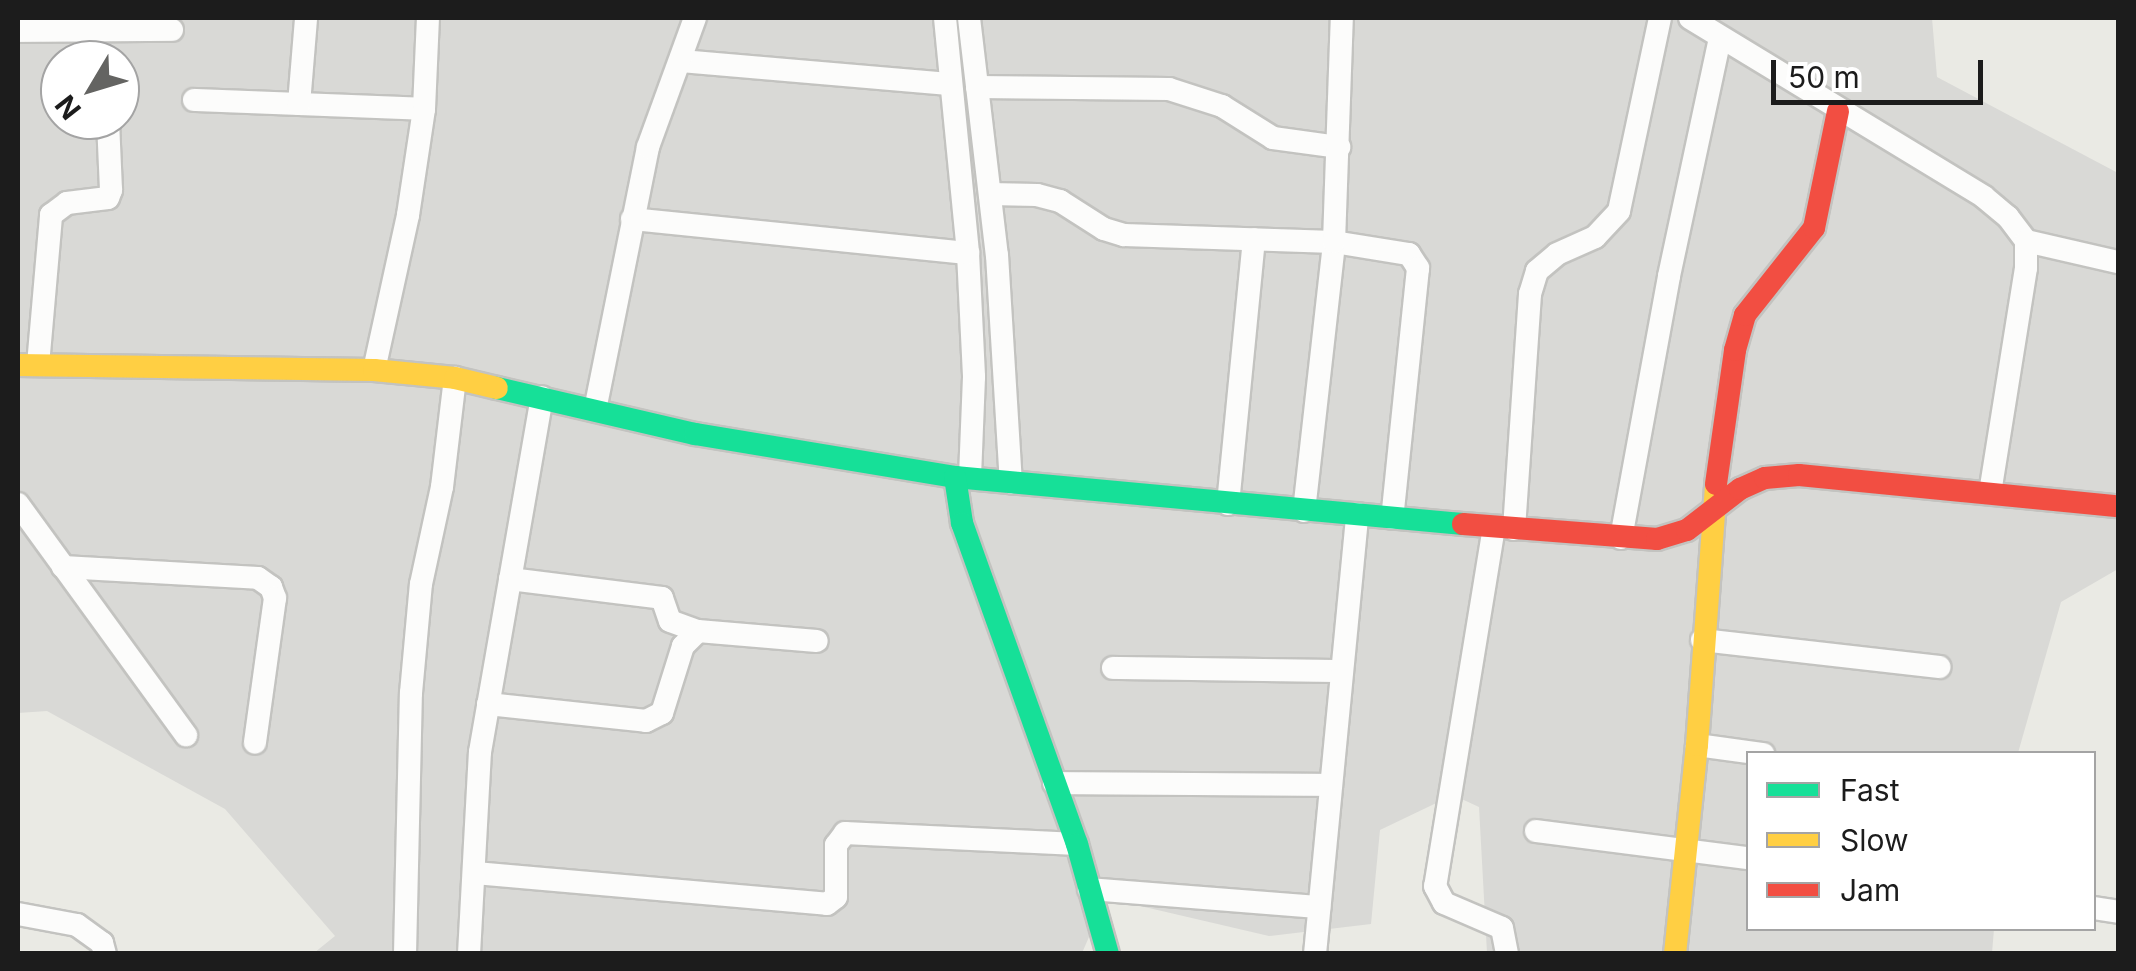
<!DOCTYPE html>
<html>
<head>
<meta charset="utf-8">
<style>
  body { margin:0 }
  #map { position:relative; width:2136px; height:971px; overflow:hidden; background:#eaeae4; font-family:Inter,sans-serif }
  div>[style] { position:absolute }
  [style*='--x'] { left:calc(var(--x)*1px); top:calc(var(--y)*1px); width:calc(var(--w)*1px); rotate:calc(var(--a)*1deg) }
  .residential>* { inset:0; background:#d9d9d6 }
  .roads { filter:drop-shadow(2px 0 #c3c3c0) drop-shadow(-2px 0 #c3c3c0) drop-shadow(0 2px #c3c3c0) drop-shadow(0 -2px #c3c3c0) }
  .street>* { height:22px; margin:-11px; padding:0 11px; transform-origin:11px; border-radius:11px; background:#fcfcfb }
  .fast>* { height:22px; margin:-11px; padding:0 11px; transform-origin:11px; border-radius:11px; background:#16e098 }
  .slow>* { height:22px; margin:-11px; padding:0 11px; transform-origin:11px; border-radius:11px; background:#ffcf43 }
  .jam>* { height:22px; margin:-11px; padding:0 11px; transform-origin:11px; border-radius:11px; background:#f24e42 }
  span { translate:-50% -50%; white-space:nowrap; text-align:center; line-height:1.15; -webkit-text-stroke:8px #fff; paint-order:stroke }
  .frame { position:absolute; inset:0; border:20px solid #1c1c1c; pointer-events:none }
  .legend { position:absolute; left:1746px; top:751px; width:350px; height:180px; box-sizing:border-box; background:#fff; border:2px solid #a4a4a4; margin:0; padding:12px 18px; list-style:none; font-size:30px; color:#1c1c1c }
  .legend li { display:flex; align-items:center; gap:20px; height:50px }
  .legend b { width:50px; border:2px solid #a4a4a4 }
  .north { position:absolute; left:40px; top:40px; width:100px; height:100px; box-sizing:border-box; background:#fff; border:2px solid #a4a4a4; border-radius:50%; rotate:232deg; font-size:28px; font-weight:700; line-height:40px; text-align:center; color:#1c1c1c }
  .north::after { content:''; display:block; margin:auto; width:35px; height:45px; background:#646462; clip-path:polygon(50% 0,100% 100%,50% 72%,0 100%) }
  .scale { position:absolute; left:1771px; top:60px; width:212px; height:45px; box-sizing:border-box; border:5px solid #1c1c1c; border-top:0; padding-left:12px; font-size:30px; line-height:35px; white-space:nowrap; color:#1c1c1c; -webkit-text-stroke:8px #fff; paint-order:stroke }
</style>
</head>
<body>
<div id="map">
  <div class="residential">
    <i style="clip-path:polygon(evenodd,18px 18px,1932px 18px,1937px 77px,2118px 173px,2118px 569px,2061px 602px,2018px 753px,1748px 754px,1748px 928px,1994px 929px,1992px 953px,1487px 953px,1479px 807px,1453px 795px,1380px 830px,1371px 924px,1269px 936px,1106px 898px,1082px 953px,314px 953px,335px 936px,225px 809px,47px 711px,18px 713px,18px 18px,60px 60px,120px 60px,120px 120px,60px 120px,60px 60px)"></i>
  </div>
  <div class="roads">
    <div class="street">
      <i style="--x:945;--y:18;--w:236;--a:84.4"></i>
      <i style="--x:968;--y:253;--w:124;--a:87.2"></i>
      <i style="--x:974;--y:377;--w:101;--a:92.3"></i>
      <i style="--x:969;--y:18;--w:239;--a:83.3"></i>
      <i style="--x:997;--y:255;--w:228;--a:86.5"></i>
      <i style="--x:1690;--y:18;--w:344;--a:31.3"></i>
      <i style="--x:1984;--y:197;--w:31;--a:40"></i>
      <i style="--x:2008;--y:217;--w:30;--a:53"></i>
      <i style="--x:2026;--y:241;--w:27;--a:90"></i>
      <i style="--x:2026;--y:268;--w:227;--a:99.1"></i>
      <i style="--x:18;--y:31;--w:154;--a:-0.4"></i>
      <i style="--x:681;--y:61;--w:269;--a:4.9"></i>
      <i style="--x:977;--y:87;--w:192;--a:0.6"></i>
      <i style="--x:1169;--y:89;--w:56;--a:17.8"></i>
      <i style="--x:1222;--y:106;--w:60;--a:32.1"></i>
      <i style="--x:1273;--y:138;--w:67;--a:7.8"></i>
      <i style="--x:194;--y:100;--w:230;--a:2.2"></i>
      <i style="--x:299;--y:104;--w:86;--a:-85.3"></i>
      <i style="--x:990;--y:194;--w:47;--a:1.2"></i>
      <i style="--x:1037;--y:195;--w:24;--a:15"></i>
      <i style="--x:1060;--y:201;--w:52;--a:32.5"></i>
      <i style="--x:1104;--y:229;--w:21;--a:17"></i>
      <i style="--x:1124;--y:235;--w:210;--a:1.9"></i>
      <i style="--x:1334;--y:242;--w:76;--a:9.1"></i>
      <i style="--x:1409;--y:254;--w:17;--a:57"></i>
      <i style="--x:1418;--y:268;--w:251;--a:95.9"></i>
      <i style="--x:632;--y:219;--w:338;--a:5.8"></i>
      <i style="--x:2026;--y:241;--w:94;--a:12.9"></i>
      <i style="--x:38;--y:365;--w:151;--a:-85"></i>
      <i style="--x:51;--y:215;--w:20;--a:-37"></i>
      <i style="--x:67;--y:203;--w:41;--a:-7"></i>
      <i style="--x:108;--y:198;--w:9;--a:-69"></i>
      <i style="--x:111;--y:190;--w:70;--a:-92.5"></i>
      <i style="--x:374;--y:370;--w:159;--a:-77.6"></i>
      <i style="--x:408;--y:215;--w:107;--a:-81.4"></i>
      <i style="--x:424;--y:109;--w:91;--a:-87.5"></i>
      <i style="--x:595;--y:410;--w:268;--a:-78.6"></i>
      <i style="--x:648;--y:147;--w:137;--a:-70"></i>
      <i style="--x:18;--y:504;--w:286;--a:54"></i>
      <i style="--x:1228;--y:504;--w:266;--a:-84.4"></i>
      <i style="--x:1304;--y:511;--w:271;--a:-83.6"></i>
      <i style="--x:1334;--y:242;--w:224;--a:-88"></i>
      <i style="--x:1494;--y:527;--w:364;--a:99.3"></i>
      <i style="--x:1435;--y:886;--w:19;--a:62"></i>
      <i style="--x:1444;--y:903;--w:63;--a:23.3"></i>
      <i style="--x:1502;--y:928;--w:26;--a:79"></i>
      <i style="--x:1514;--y:529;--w:236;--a:-86.1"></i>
      <i style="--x:1530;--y:294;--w:24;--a:-73"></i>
      <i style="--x:1537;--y:271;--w:26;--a:-40"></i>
      <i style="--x:1557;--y:254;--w:42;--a:-24.1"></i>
      <i style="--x:1595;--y:237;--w:35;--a:-47"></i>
      <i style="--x:1619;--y:211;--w:197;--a:-78"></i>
      <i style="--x:1621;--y:538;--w:266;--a:-79.6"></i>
      <i style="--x:1669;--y:276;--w:243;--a:-77.9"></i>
      <i style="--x:63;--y:567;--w:195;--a:3.2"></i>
      <i style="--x:258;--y:578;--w:16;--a:35"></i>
      <i style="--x:271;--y:587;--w:12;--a:70"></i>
      <i style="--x:275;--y:598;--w:146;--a:97.9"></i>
      <i style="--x:510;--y:579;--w:153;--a:7.1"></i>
      <i style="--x:662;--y:598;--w:24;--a:71"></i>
      <i style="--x:670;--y:621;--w:30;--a:20"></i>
      <i style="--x:1702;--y:640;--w:239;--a:6.5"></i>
      <i style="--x:1113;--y:668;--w:229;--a:0.8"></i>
      <i style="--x:488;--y:704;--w:159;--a:6.1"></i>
      <i style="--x:646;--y:721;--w:18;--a:-27"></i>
      <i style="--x:662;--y:713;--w:70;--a:-72.6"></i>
      <i style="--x:683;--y:646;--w:21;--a:-45"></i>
      <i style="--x:698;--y:631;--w:119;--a:4.8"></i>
      <i style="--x:1697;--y:745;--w:67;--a:7.8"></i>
      <i style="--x:1054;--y:783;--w:277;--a:0.4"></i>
      <i style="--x:1536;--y:831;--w:214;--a:7.3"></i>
      <i style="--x:475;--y:873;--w:353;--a:5"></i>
      <i style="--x:827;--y:904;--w:11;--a:-38"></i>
      <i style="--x:836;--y:897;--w:52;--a:-90"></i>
      <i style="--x:836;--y:845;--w:15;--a:-53"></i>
      <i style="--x:845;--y:833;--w:232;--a:2.7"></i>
      <i style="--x:1089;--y:889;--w:231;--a:4.5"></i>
      <i style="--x:2094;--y:908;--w:24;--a:9"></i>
      <i style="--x:18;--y:914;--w:60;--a:10.6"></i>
      <i style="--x:77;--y:925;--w:31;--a:36"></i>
      <i style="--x:102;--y:943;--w:11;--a:75"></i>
      <i style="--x:405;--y:954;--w:261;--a:-88.7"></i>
      <i style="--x:411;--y:693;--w:109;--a:-84.8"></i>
      <i style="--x:421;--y:584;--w:99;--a:-77.8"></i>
      <i style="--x:442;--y:487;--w:110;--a:-83.2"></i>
      <i style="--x:469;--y:954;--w:202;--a:-86.9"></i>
      <i style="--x:480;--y:752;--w:360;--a:-80.1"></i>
      <i style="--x:1315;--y:954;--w:442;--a:-84.5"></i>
    </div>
    <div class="fast">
      <i style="--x:497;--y:388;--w:203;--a:13.1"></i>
      <i style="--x:695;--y:434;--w:264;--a:9.4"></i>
      <i style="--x:955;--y:477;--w:510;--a:5.29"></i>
      <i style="--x:955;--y:477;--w:47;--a:81.3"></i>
      <i style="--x:962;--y:523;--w:341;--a:70.3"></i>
      <i style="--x:1077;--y:844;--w:114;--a:74.3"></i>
    </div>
    <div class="slow">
      <i style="--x:18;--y:365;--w:356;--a:0.8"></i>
      <i style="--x:374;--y:370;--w:81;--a:5.6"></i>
      <i style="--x:455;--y:378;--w:43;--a:13.4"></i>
      <i style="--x:1675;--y:954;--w:210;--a:-84"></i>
      <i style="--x:1697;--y:745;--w:262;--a:-85.8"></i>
    </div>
    <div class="jam">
      <i style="--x:1716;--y:484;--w:135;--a:-81.9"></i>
      <i style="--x:1735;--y:350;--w:36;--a:-74"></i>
      <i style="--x:1745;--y:315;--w:111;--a:-51.6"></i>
      <i style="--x:1814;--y:228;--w:119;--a:-78.4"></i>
      <i style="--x:1463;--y:524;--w:195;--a:4.4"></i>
      <i style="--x:1657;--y:539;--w:31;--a:-17"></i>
      <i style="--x:1687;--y:530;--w:67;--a:-37.7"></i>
      <i style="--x:1740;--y:489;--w:27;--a:-24"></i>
      <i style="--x:1765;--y:478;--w:34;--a:-5"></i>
      <i style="--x:1799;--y:475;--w:321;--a:5.6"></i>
    </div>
  </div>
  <div class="frame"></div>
  <ul class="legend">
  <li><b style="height:12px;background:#16e098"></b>Fast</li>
  <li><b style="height:12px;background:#ffcf43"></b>Slow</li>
  <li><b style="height:12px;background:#f24e42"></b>Jam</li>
  </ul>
  <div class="north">N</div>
  <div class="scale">50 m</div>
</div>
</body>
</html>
